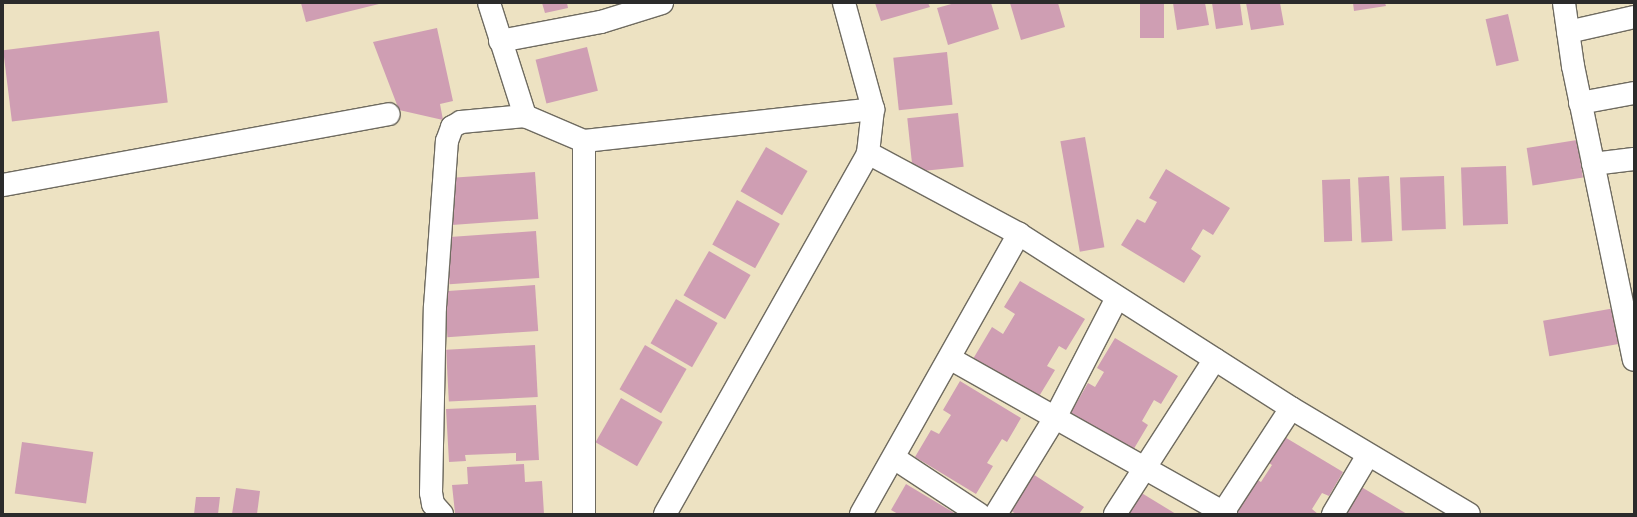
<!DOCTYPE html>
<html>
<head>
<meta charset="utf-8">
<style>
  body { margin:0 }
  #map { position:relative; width:1637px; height:517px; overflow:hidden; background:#ede2c2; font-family:"Libre Bodoni",serif }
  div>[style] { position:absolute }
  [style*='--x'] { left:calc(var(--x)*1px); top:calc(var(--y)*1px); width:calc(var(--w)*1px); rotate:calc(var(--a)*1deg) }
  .building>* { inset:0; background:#cf9eb3; transform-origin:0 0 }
  .roads { filter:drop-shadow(1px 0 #6f6b60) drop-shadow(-1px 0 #6f6b60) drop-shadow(0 1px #6f6b60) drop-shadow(0 -1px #6f6b60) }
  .minor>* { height:22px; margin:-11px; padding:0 11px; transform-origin:11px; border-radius:11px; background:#fff }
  span { translate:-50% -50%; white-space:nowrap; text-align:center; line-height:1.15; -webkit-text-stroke:3.5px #f7f3e8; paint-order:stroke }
  .frame { position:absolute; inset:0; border:4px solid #2b2b2b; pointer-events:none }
</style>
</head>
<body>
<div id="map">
  <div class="building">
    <i style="clip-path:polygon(301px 3px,379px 3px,379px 4px,306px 22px)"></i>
    <i style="clip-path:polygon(542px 3px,567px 3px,568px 8px,545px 13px)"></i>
    <i style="clip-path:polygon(875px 3px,928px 3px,930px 7px,881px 21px)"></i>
    <i style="clip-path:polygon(955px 3px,991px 3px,999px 29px,948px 45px,937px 8px)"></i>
    <i style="clip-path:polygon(1010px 3px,1058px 3px,1065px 27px,1021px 40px)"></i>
    <i style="left:1140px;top:3px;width:24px;height:35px"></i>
    <i style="clip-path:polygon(1173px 3px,1205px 3px,1209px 25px,1177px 30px)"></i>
    <i style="clip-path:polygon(1212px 3px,1240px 3px,1243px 25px,1216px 29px)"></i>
    <i style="clip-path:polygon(1246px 3px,1280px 3px,1284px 25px,1251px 30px)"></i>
    <i style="clip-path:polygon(1353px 3px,1385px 3px,1386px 6px,1354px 11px)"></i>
    <i style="left:1508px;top:14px;width:48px;height:23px;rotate:77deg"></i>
    <i style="clip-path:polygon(437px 28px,453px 101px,440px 104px,443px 120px,399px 110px,373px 42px)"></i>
    <i style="left:159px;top:31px;width:72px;height:157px;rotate:83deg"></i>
    <i style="left:587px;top:47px;width:45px;height:53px;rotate:76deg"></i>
    <i style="left:947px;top:52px;width:53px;height:54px;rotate:84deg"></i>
    <i style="left:958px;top:113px;width:54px;height:51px;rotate:84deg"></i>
    <i style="left:1085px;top:137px;width:112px;height:25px;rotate:80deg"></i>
    <i style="left:1577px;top:140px;width:38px;height:51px;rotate:81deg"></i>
    <i style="left:766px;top:147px;width:48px;height:51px;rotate:30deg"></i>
    <i style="left:1506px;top:166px;width:58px;height:45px;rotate:88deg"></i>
    <i style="clip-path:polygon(1166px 169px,1230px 208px,1213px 235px,1203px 229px,1191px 249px,1201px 256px,1184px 283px,1121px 245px,1137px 219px,1145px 223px,1157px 202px,1149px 198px)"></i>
    <i style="left:535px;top:172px;width:47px;height:90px;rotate:86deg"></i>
    <i style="left:1389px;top:176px;width:65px;height:31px;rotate:87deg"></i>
    <i style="left:1444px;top:176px;width:53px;height:44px;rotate:88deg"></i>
    <i style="left:1350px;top:179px;width:62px;height:28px;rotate:88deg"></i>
    <i style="left:737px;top:200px;width:49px;height:51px;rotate:29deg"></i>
    <i style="left:536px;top:231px;width:47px;height:90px;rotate:86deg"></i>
    <i style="left:709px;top:251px;width:48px;height:51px;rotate:30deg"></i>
    <i style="clip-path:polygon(1020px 281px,1085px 319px,1066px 350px,1059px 346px,1047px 366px,1055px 370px,1038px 398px,973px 359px,992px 327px,1003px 334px,1015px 314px,1004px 307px)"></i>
    <i style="left:535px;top:285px;width:46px;height:91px;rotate:86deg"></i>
    <i style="left:676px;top:299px;width:48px;height:51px;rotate:30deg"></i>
    <i style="left:1615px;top:308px;width:36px;height:73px;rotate:80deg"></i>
    <i style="clip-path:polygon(1115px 338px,1178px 376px,1161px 404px,1154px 400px,1142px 421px,1148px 425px,1132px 452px,1070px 414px,1088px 383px,1095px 387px,1104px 372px,1097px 368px)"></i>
    <i style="left:535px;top:345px;width:52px;height:89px;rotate:87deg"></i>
    <i style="left:645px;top:345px;width:48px;height:51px;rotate:30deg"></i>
    <i style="clip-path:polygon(960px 381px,1021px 418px,1007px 442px,1002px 439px,987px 463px,993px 466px,976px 494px,915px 457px,931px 430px,939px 434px,951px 415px,943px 410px)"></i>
    <i style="left:621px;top:398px;width:48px;height:51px;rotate:30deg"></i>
    <i style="clip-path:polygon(536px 405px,539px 460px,516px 461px,516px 453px,465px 455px,466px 461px,449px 462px,446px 409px)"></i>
    <i style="clip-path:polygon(1278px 433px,1343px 472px,1329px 496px,1322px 493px,1312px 509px,1318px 514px,1234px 514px,1252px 477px,1261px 482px,1272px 465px,1263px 459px)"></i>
    <i style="left:22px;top:442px;width:72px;height:52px;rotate:8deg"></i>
    <i style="clip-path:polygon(524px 464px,525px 482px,542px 481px,544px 514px,455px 513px,452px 485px,468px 484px,467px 467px)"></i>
    <i style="clip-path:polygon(1025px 469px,1084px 507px,1079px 514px,1016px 514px,1002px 505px)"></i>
    <i style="clip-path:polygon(906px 484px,956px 514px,898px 514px,891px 510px)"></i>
    <i style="clip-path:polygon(1358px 485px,1407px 514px,1348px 514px,1343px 511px)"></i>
    <i style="clip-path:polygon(236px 488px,260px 491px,257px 514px,232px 514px)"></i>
    <i style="clip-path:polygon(1135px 489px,1176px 514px,1120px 514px)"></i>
    <i style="clip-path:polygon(196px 497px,220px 497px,218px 514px,194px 514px)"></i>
  </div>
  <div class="roads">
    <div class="minor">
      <i style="--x:489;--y:3;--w:119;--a:72.3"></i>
      <i style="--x:525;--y:116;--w:64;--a:23"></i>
      <i style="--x:1564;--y:3;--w:64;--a:81.9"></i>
      <i style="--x:1573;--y:66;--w:300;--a:78.3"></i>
      <i style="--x:1568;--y:32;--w:68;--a:-12.8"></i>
      <i style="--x:500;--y:41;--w:103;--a:-10.7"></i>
      <i style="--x:601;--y:22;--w:64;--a:-17.3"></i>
      <i style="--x:1580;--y:103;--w:55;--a:-10.5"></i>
      <i style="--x:868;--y:153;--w:171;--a:28.2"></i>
      <i style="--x:1019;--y:234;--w:323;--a:32.6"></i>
      <i style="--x:1291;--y:408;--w:207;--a:30.8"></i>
      <i style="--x:1593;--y:164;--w:41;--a:-7"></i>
      <i style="--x:3;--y:185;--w:392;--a:-10.4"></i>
      <i style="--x:951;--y:359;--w:316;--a:29.4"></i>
      <i style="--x:894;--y:458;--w:102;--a:33.4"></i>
      <i style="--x:442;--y:514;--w:13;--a:-132"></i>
      <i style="--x:433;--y:504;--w:11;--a:-100"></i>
      <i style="--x:431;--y:493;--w:186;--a:-88.8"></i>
      <i style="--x:435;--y:307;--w:166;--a:-85.9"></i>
      <i style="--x:447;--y:141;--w:15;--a:-70"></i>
      <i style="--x:452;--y:127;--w:10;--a:-29"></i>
      <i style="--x:461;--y:122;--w:64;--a:-5.4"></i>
      <i style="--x:584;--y:514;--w:373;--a:-90"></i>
      <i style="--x:584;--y:141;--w:291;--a:-6.3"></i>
      <i style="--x:665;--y:514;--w:414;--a:-60.6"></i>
      <i style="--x:868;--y:153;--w:44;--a:-83.5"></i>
      <i style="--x:873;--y:109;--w:110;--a:-105.3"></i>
      <i style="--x:861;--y:514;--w:322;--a:-60.6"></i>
      <i style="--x:996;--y:514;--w:115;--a:-58.5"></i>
      <i style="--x:1056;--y:416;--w:133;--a:-62.7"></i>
      <i style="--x:1115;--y:514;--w:184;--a:-57.2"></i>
      <i style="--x:1222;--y:514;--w:126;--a:-56.9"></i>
      <i style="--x:1333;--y:514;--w:69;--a:-59.3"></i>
    </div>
  </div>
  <div class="frame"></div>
</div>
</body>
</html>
